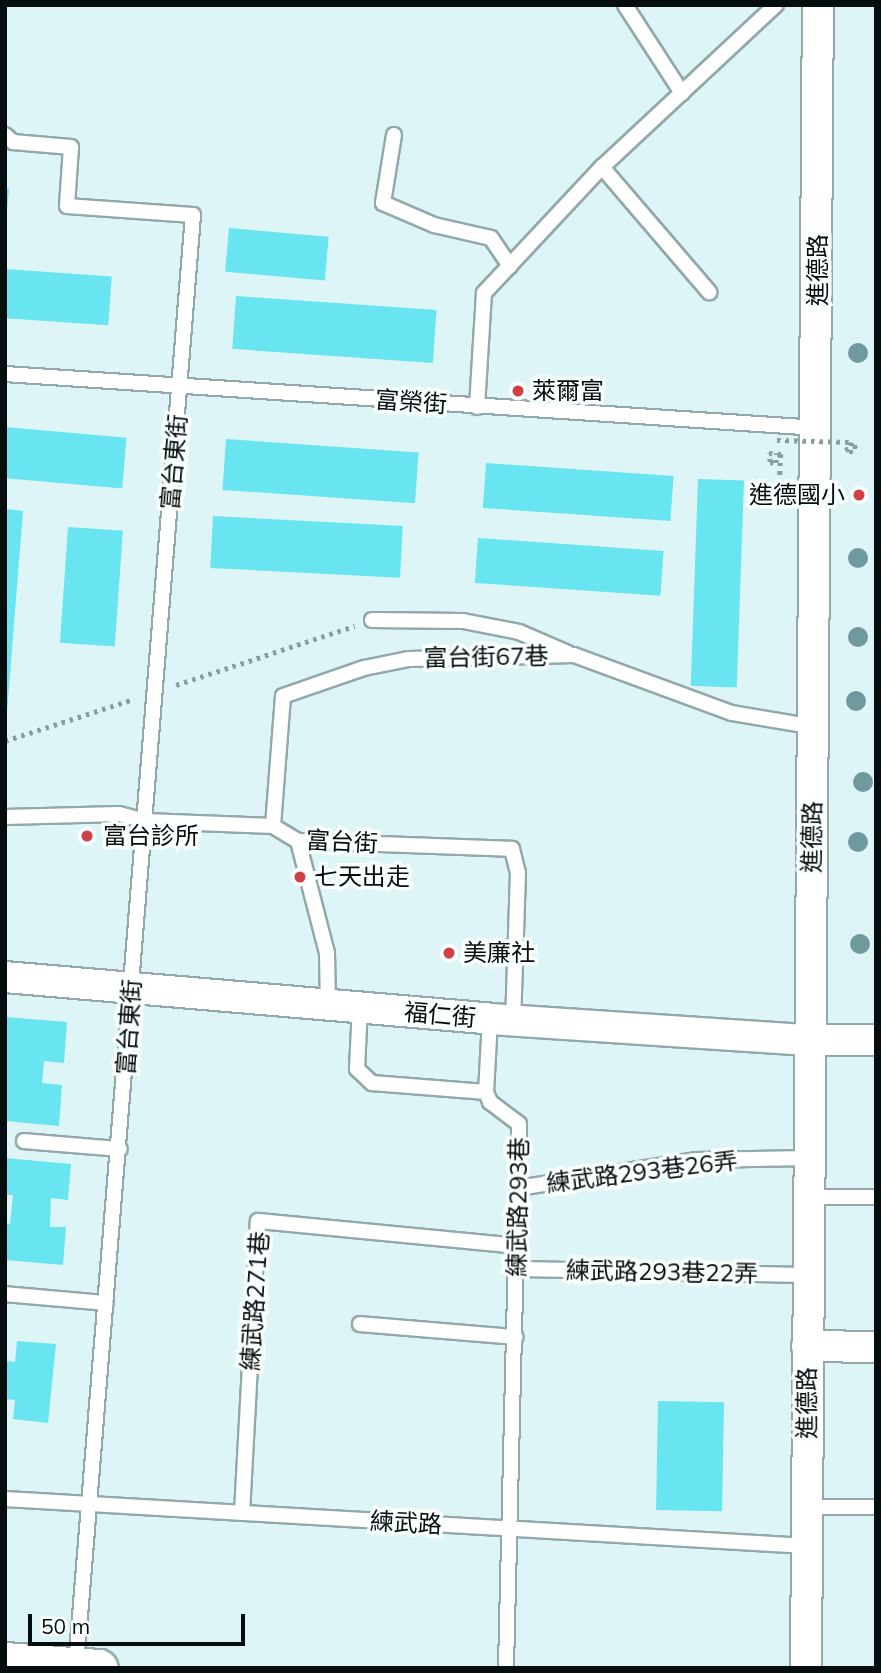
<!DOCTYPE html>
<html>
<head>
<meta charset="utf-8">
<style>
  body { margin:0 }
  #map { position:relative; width:881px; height:1673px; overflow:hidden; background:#ddf5f7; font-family:Mulish,"Noto Sans TC",sans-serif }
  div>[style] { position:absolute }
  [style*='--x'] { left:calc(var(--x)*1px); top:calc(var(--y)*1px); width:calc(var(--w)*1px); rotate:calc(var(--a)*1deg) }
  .building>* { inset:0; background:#68e5f0; transform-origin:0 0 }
  .path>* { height:4.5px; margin-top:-2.25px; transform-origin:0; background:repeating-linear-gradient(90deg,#8c9d9f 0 3.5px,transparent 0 8.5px) }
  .roads { filter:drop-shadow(2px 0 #92a8aa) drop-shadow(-2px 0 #92a8aa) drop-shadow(0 2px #92a8aa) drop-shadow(0 -2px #92a8aa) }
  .service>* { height:14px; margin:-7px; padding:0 7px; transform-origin:7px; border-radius:7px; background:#fff }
  .minor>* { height:30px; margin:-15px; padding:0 15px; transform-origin:15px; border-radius:15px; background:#fff }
  .tertiary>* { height:37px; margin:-18.5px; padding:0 18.5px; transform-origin:18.5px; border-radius:18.5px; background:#fff }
  .path-bridge>* { height:4.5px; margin-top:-2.25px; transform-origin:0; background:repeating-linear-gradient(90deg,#8c9d9f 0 3.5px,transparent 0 8.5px) }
  .trees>* { width:20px; height:20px; margin:-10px; border-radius:50%; background:#70999d }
  .dots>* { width:19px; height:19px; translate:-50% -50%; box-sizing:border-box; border:4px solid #f9fefe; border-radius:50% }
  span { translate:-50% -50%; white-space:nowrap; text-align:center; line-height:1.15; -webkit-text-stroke:7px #f9fefe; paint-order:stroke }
  .street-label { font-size:24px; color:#060d0e }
  .poi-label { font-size:24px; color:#060d0e }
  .left { translate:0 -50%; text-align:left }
  .right { translate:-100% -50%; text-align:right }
  .frame { position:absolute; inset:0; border:7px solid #060d0e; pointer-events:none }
  .scale { position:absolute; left:28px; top:1614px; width:217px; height:32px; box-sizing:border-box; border:4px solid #060d0e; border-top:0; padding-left:9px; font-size:21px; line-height:24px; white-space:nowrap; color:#060d0e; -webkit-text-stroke:5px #f9fefe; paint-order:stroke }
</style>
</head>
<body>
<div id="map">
  <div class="building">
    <i style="clip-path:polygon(5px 189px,9px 189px,7px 210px,5px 210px)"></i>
    <i style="left:229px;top:228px;width:100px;height:44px;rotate:5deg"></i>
    <i style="left:5px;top:269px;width:107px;height:49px;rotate:4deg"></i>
    <i style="left:236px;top:296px;width:201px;height:53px;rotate:4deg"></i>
    <i style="left:5px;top:427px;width:122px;height:51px;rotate:5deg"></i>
    <i style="left:226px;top:439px;width:193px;height:51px;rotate:4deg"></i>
    <i style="left:486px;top:463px;width:188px;height:45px;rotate:4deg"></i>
    <i style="left:698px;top:479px;width:46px;height:207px;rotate:2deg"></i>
    <i style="clip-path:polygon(5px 509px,23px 511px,7px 712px,5px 712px)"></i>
    <i style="left:213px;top:516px;width:190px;height:52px;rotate:3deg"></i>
    <i style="left:68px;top:527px;width:55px;height:116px;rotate:4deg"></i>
    <i style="left:478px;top:538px;width:186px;height:45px;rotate:4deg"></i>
    <i style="clip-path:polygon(5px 1017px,67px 1022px,64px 1063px,44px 1061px,42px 1083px,62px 1085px,59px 1126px,5px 1121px)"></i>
    <i style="clip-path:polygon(5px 1158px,71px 1164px,68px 1200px,51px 1198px,50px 1227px,66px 1227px,63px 1265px,5px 1260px,5px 1223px,10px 1224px,13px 1195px,5px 1195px)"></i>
    <i style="clip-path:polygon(17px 1341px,56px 1344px,48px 1423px,13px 1419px,15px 1400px,5px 1399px,5px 1361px,15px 1362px)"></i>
    <i style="left:658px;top:1401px;width:66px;height:109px;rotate:1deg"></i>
  </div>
  <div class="path">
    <i style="--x:851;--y:442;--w:10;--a:101"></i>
    <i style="--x:849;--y:452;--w:7;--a:0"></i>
    <i style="--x:845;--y:450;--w:11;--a:-27"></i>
    <i style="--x:855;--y:445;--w:7;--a:82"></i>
    <i style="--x:770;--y:462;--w:9;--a:-96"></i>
    <i style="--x:769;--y:453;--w:12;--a:5"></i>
    <i style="--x:781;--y:454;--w:21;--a:93"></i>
    <i style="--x:770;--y:462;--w:6;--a:9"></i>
    <i style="--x:776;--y:463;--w:10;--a:-90"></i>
    <i style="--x:176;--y:685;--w:188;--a:-18.3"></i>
    <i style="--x:5;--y:741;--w:136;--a:-18"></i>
  </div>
  <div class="roads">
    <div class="service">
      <i style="--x:625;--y:5;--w:105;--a:57.1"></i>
      <i style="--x:5;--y:135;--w:11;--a:41"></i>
      <i style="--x:13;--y:142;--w:58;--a:4.9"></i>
      <i style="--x:71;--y:147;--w:59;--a:93.9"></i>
      <i style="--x:67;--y:206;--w:126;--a:4.1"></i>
      <i style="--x:193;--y:215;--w:1455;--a:94.61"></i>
      <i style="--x:394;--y:135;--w:69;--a:99.2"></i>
      <i style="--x:383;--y:203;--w:56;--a:23.3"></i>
      <i style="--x:434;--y:225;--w:58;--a:12.8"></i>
      <i style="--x:491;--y:238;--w:34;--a:56"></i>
      <i style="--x:602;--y:167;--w:165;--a:49.4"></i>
      <i style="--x:5;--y:374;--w:815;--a:3.8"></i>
      <i style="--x:477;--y:407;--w:114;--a:-86.5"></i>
      <i style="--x:484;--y:293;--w:173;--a:-46.9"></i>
      <i style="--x:602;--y:167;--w:238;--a:-43"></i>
      <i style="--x:372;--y:620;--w:91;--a:0.6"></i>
      <i style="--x:463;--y:621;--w:57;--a:11.1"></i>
      <i style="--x:519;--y:632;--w:53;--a:23.2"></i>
      <i style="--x:5;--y:817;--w:114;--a:-1.5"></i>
      <i style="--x:119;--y:814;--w:28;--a:15"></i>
      <i style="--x:146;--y:821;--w:127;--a:2.3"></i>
      <i style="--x:273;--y:826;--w:29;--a:31"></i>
      <i style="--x:298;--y:841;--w:214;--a:2.1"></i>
      <i style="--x:512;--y:849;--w:25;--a:76"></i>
      <i style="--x:518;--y:873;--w:148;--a:91.9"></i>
      <i style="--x:273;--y:826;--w:130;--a:-85.6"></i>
      <i style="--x:283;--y:696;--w:86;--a:-19.1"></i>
      <i style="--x:364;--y:668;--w:46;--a:-11.3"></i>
      <i style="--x:409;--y:659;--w:165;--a:-1.4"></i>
      <i style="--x:574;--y:655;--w:168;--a:20.2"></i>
      <i style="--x:732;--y:713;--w:84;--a:9.6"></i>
      <i style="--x:298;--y:841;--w:116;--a:75.5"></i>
      <i style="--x:327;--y:953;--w:51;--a:88.9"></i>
      <i style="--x:360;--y:1007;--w:62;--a:92.8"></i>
      <i style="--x:357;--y:1069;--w:21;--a:43"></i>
      <i style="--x:372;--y:1083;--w:114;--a:4.5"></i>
      <i style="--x:490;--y:1019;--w:73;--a:93.1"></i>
      <i style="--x:486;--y:1092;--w:11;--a:68"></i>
      <i style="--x:490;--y:1102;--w:36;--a:37"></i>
      <i style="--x:519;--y:1124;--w:544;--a:91.37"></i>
      <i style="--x:24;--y:1141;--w:96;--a:4.8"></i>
      <i style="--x:518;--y:1188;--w:181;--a:-8.9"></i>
      <i style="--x:697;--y:1160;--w:111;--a:-1"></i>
      <i style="--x:808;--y:1197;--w:68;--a:0"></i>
      <i style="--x:517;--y:1269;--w:290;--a:1.2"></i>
      <i style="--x:5;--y:1294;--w:101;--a:5.1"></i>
      <i style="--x:360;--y:1324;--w:156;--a:4.8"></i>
      <i style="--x:5;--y:1499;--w:803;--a:3.35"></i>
      <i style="--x:807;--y:1507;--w:69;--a:0"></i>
      <i style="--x:242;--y:1513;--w:292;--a:-86.9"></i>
      <i style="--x:258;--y:1221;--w:260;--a:5.5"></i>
    </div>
    <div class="minor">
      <i style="--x:5;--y:977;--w:487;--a:4.9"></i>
      <i style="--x:490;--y:1019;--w:319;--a:3.8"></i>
      <i style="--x:808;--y:1040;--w:68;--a:0"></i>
      <i style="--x:807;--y:1346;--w:69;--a:0.8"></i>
      <i style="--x:806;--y:1668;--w:1663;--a:-89.59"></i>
    </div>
    <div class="tertiary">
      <i style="--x:5;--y:1661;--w:94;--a:4.3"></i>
    </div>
  </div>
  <div class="path-bridge">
    <i style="--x:777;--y:440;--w:74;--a:1.5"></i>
  </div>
  <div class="trees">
    <i style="left:858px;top:353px"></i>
    <i style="left:858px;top:558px"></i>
    <i style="left:858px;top:637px"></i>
    <i style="left:856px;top:701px"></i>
    <i style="left:863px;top:782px"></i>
    <i style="left:858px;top:842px"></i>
    <i style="left:860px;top:944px"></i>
  </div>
  <div class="dots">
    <i style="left:518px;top:391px;background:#d04044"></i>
    <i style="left:859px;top:495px;background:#d04044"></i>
    <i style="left:87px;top:836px;background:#d04044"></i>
    <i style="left:300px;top:877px;background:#d04044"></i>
    <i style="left:449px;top:953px;background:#d04044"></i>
  </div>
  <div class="street-label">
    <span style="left:818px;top:270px;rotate:-90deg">進德路</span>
    <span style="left:411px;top:402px;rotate:4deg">富榮街</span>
    <span style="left:174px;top:462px;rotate:-85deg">富台東街</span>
    <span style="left:486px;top:657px;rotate:-1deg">富台街67巷</span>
    <span style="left:812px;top:837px;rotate:-89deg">進德路</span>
    <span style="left:342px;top:842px;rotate:3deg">富台街</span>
    <span style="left:440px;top:1015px;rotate:5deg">福仁街</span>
    <span style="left:129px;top:1027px;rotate:-86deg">富台東街</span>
    <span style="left:642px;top:1172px;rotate:-7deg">練武路293巷26弄</span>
    <span style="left:518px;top:1207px;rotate:-89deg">練武路293巷</span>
    <span style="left:662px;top:1272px;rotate:1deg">練武路293巷22弄</span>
    <span style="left:255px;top:1301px;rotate:-86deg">練武路271巷</span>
    <span style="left:807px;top:1403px;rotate:-90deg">進德路</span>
    <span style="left:406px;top:1523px;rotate:3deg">練武路</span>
  </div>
  <div class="poi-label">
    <span class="left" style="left:532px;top:391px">萊爾富</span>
    <span class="right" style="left:845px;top:495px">進德國小</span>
    <span class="left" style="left:103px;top:836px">富台診所</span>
    <span class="left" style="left:314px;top:877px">七天出走</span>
    <span class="left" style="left:463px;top:953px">美廉社</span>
  </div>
  <div class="frame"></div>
  <div class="scale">50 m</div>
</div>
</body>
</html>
